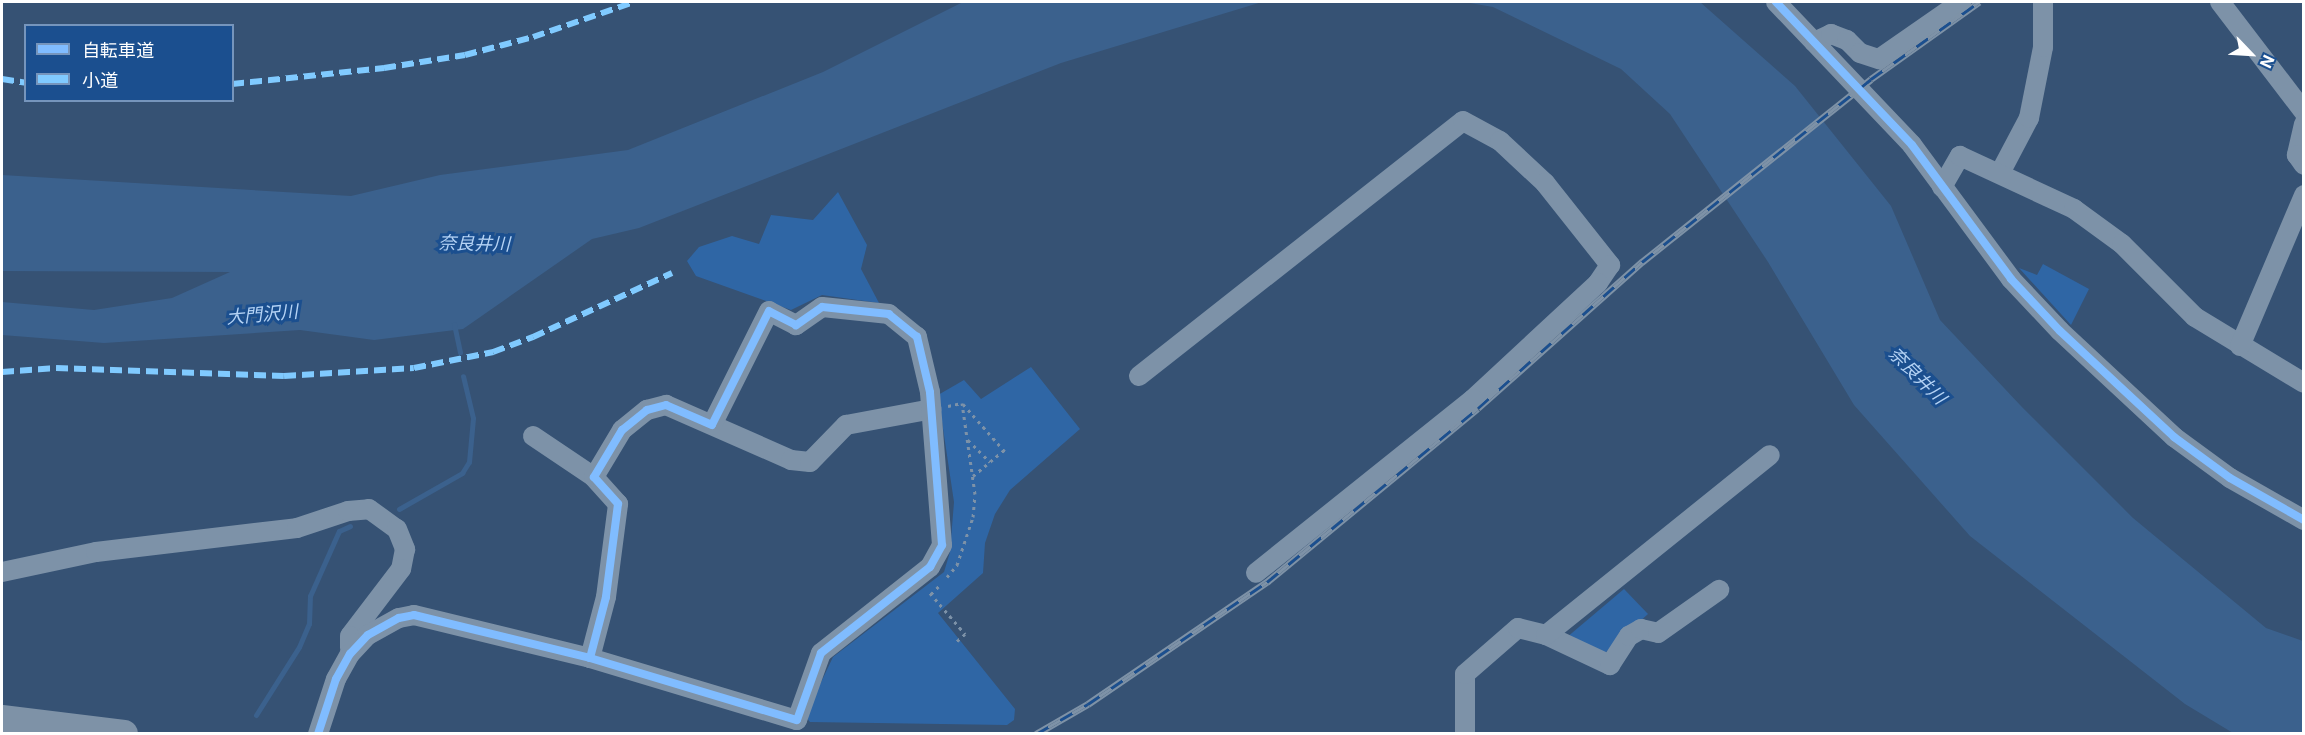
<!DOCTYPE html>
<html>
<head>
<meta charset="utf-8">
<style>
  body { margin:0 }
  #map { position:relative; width:2305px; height:735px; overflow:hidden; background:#365274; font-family:Inter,"Noto Sans JP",sans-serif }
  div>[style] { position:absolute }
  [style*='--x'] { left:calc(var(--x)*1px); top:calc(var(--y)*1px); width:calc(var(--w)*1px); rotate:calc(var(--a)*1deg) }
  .green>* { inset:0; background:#2f66a5 }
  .water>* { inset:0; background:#3b618d }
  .stream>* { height:5px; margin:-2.5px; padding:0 2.5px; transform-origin:2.5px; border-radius:2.5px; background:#3b618d }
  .path>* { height:3px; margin-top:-1.5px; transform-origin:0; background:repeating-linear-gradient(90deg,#7d92a8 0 3px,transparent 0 7.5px) }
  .minor>* { height:20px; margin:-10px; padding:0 10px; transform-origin:10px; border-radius:10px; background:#7d92a8 }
  .highway>* { height:28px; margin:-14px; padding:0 14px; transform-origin:14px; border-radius:14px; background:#7e92a7 }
  .rail>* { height:7px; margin-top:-3.5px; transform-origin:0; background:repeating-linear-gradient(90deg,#1b4f8f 0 14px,#7e92a7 0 28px); box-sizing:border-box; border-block:2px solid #7e92a7 }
  .quiet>* { height:6px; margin-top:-3px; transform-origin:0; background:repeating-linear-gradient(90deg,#80caff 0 12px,transparent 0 18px) }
  .cycleway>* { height:8px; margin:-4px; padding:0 4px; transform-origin:4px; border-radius:4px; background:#80bcff }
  span { translate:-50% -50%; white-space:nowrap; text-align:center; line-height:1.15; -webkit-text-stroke:6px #1b4f8f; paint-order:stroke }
  .water-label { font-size:18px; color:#b5d3f5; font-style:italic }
  .frame { position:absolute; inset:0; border:3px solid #fff; pointer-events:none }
  .legend { position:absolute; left:24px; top:24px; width:210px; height:78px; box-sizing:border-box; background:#1b4f8f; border:2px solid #7695bc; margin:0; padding:8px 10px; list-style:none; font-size:18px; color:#fff }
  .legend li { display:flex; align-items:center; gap:12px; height:30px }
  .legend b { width:30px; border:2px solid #7695bc }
  .north { position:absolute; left:2221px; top:24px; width:60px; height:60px; -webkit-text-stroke:4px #1b4f8f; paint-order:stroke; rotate:115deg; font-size:16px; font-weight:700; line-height:24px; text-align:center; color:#fff }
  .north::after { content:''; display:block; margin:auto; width:21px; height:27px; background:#fff; clip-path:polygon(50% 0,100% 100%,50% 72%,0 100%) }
</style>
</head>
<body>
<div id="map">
  <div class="green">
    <i style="clip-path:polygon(838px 192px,867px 245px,861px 269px,879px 303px,822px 295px,791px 310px,696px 276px,687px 261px,699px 247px,732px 236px,759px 244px,771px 215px,813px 220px)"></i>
    <i style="clip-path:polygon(2043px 264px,2089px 289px,2071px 325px,2019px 268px,2037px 275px)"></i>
    <i style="clip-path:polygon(1031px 367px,1080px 429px,1010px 490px,995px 514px,985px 543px,983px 573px,938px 613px,1015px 709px,1014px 720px,1007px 725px,810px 722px,805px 716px,833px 657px,944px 572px,950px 552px,954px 502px,938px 395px,964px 380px,981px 399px)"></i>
    <i style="clip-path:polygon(1624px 589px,1648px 614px,1604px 654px,1566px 638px)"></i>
  </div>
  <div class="water">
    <i style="clip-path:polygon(963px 2px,1262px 2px,1061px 63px,639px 228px,592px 239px,463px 329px,374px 340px,300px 330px,104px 343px,2px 335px,2px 302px,94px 310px,172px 298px,230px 272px,2px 271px,2px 175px,351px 196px,440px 175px,628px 150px,823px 72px)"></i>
    <i style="clip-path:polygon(1464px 2px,1700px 2px,1795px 86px,1891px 206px,1940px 320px,2021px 406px,2133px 518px,2266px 628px,2303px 641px,2303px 733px,2233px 733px,2185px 704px,1970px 536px,1854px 405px,1768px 262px,1670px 114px,1621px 69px,1493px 7px)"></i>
  </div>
  <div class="stream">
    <i style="--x:454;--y:324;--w:29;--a:78"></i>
    <i style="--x:399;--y:509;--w:73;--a:-29.7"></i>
    <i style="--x:462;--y:473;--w:13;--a:-58"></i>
    <i style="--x:469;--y:462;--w:44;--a:-84.8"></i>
    <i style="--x:473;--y:418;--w:43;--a:-103.4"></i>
    <i style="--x:256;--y:715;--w:80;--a:-57.7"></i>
    <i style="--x:299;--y:647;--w:25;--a:-67"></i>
    <i style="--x:309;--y:624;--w:28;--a:-88"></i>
    <i style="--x:310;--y:596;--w:71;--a:-66"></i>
    <i style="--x:339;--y:531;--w:12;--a:-24"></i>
  </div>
  <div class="path">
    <i style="--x:963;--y:404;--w:67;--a:48.7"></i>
    <i style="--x:948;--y:406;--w:14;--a:-12"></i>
    <i style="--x:968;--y:440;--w:31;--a:45"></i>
    <i style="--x:973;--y:476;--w:40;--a:-40"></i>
    <i style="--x:947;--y:577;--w:16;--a:-50"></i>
    <i style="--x:957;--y:565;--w:51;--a:-71.6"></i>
    <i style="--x:973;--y:517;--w:23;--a:-85"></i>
    <i style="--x:975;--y:494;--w:92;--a:-98.1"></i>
    <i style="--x:930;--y:593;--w:54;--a:49.5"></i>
    <i style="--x:965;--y:634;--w:13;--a:138"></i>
    <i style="--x:931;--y:594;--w:14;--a:-45"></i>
  </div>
  <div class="minor">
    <i style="--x:1776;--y:2;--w:197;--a:46.4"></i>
    <i style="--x:1912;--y:145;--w:167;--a:53.5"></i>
    <i style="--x:2011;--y:279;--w:71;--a:46.7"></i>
    <i style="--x:2060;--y:331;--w:156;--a:42.9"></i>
    <i style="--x:2174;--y:437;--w:69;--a:36.2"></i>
    <i style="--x:2230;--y:478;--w:85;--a:29.6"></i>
    <i style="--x:2220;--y:2;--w:138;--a:52.6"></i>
    <i style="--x:1814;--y:42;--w:19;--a:-25"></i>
    <i style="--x:1831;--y:34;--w:17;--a:21"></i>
    <i style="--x:1847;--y:40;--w:18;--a:45"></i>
    <i style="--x:1860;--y:53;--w:20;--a:18"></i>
    <i style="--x:1879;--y:59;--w:100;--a:-34.8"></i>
    <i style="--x:2304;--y:124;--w:32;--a:103"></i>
    <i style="--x:2297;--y:155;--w:12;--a:55"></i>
    <i style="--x:2000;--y:173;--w:62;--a:-62.2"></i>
    <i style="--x:2029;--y:118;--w:72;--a:-78.8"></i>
    <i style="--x:2043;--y:47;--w:45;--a:-90"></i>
    <i style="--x:1942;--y:187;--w:36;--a:-60"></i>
    <i style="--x:1960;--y:156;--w:126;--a:24.9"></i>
    <i style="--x:2074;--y:209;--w:59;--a:36.1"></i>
    <i style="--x:2122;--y:244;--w:103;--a:45"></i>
    <i style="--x:2195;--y:317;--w:127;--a:31.2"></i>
    <i style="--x:2240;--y:346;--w:164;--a:-67"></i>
    <i style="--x:1139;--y:376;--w:412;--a:-38.2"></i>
    <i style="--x:1463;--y:121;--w:42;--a:28.4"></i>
    <i style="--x:1500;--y:141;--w:62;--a:43"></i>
    <i style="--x:1545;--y:183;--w:105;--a:51.6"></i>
    <i style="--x:1610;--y:265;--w:22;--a:124"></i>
    <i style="--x:1598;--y:283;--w:171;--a:137.1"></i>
    <i style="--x:1473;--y:399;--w:278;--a:141.3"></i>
    <i style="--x:533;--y:436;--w:73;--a:33.9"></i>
    <i style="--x:2;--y:572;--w:96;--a:-12"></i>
    <i style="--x:96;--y:552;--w:202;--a:-6.8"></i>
    <i style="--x:297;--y:528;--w:54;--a:-18.4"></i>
    <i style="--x:348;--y:511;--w:21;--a:-5"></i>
    <i style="--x:369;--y:509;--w:34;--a:36"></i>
    <i style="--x:397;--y:529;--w:22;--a:68"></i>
    <i style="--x:405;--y:549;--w:20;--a:101"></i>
    <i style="--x:401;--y:569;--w:84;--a:127.3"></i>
    <i style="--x:350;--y:636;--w:12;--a:90"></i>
    <i style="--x:1546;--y:635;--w:71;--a:25.1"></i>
    <i style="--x:1610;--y:665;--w:35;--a:-57"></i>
    <i style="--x:1629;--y:636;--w:14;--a:-30"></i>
    <i style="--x:1641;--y:629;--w:17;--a:13"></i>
    <i style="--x:1658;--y:633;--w:75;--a:-35.2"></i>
    <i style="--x:590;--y:658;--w:63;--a:-75.3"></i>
    <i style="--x:606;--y:597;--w:94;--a:-82.6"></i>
    <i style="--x:618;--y:504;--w:36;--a:-132"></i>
    <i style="--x:594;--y:477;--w:55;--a:-59.2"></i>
    <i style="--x:622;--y:430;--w:32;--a:-39"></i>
    <i style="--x:647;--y:410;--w:20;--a:-15"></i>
    <i style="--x:666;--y:405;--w:137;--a:23.7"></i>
    <i style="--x:791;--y:460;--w:19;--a:6"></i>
    <i style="--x:810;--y:462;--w:52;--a:-45.8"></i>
    <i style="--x:846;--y:425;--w:87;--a:-10.5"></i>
    <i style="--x:318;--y:734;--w:58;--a:-71.9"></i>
    <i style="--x:336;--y:679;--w:29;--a:-61"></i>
    <i style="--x:350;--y:654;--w:26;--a:-47"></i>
    <i style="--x:368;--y:635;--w:35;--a:-29"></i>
    <i style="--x:399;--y:618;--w:15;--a:-11"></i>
    <i style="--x:414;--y:615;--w:181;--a:13.7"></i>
    <i style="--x:590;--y:658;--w:216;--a:16.7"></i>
    <i style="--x:797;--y:720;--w:71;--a:-70.3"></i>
    <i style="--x:821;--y:653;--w:139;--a:-38.3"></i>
    <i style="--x:930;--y:567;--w:25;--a:-61"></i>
    <i style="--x:942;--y:545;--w:153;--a:-94.5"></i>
    <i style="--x:930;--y:392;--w:57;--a:-103.3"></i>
    <i style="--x:917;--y:337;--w:36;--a:-141"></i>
    <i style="--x:889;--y:314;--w:67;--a:-174"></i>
    <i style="--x:822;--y:307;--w:32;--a:145"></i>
    <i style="--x:796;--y:325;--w:30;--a:-153"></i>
    <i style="--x:769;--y:311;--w:127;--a:116.6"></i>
    <i style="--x:1465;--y:734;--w:60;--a:-90"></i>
    <i style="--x:1465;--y:674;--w:70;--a:-41"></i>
    <i style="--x:1518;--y:628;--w:29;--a:14"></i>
    <i style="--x:1546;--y:635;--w:287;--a:-38.8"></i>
  </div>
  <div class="highway">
    <i style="--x:2;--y:719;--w:123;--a:7"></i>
  </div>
  <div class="rail">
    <i style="--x:1036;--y:734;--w:60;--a:-30"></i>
    <i style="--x:1088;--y:704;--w:217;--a:-34.3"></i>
    <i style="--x:1267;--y:582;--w:273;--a:-39.5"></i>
    <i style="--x:1478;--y:408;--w:220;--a:-41.7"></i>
    <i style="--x:1642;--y:262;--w:293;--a:-38.6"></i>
    <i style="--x:1871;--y:79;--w:133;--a:-35.5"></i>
  </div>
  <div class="quiet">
    <i style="--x:2;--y:79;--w:24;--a:9"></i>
    <i style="--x:232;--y:84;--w:153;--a:-6"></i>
    <i style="--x:384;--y:68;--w:82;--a:-9.1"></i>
    <i style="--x:465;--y:55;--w:70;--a:-14.8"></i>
    <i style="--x:533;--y:37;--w:107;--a:-19.1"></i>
    <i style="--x:2;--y:372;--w:54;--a:-4.2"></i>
    <i style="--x:56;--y:368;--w:228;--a:2"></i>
    <i style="--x:284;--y:376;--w:130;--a:-3.5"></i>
    <i style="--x:414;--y:368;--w:81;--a:-11.4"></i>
    <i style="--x:493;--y:352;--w:43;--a:-20.6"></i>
    <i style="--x:533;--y:337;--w:153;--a:-24.7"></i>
  </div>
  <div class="cycleway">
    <i style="--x:1776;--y:2;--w:197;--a:46.4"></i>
    <i style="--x:1912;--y:145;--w:167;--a:53.5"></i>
    <i style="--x:2011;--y:279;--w:71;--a:46.7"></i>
    <i style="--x:2060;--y:331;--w:156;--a:42.9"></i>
    <i style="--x:2174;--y:437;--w:69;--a:36.2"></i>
    <i style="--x:2230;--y:478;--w:85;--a:29.6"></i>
    <i style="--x:318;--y:734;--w:58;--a:-71.9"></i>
    <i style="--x:336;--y:679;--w:29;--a:-61"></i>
    <i style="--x:350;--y:654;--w:26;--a:-47"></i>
    <i style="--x:368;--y:635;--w:35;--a:-29"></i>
    <i style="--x:399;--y:618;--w:15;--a:-11"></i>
    <i style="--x:414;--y:615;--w:181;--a:13.7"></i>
    <i style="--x:590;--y:658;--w:216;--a:16.7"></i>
    <i style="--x:797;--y:720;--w:71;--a:-70.3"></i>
    <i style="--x:821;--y:653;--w:139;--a:-38.3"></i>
    <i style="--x:930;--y:567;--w:25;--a:-61"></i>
    <i style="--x:942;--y:545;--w:153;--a:-94.5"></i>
    <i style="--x:930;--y:392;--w:57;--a:-103.3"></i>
    <i style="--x:917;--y:337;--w:36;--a:-141"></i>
    <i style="--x:889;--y:314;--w:67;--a:-174"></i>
    <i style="--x:822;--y:307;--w:32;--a:145"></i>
    <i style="--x:796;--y:325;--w:30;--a:-153"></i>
    <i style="--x:769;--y:311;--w:127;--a:116.6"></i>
    <i style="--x:712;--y:425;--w:50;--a:-156.5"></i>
    <i style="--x:666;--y:405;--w:20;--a:165"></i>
    <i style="--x:647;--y:410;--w:32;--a:141"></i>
    <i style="--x:622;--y:430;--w:55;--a:120.8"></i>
    <i style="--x:594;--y:477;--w:36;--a:48"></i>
    <i style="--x:618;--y:504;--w:94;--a:97.4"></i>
    <i style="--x:606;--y:597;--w:63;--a:104.7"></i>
  </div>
  <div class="water-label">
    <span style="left:474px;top:244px;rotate:1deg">奈良井川</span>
    <span style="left:262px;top:315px;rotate:-5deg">大門沢川</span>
    <span style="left:1917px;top:376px;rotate:45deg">奈良井川</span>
  </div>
  <div class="frame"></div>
  <ul class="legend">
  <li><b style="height:8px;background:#80bcff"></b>自転車道</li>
  <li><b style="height:8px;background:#80caff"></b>小道</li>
  </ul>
  <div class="north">N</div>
</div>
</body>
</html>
